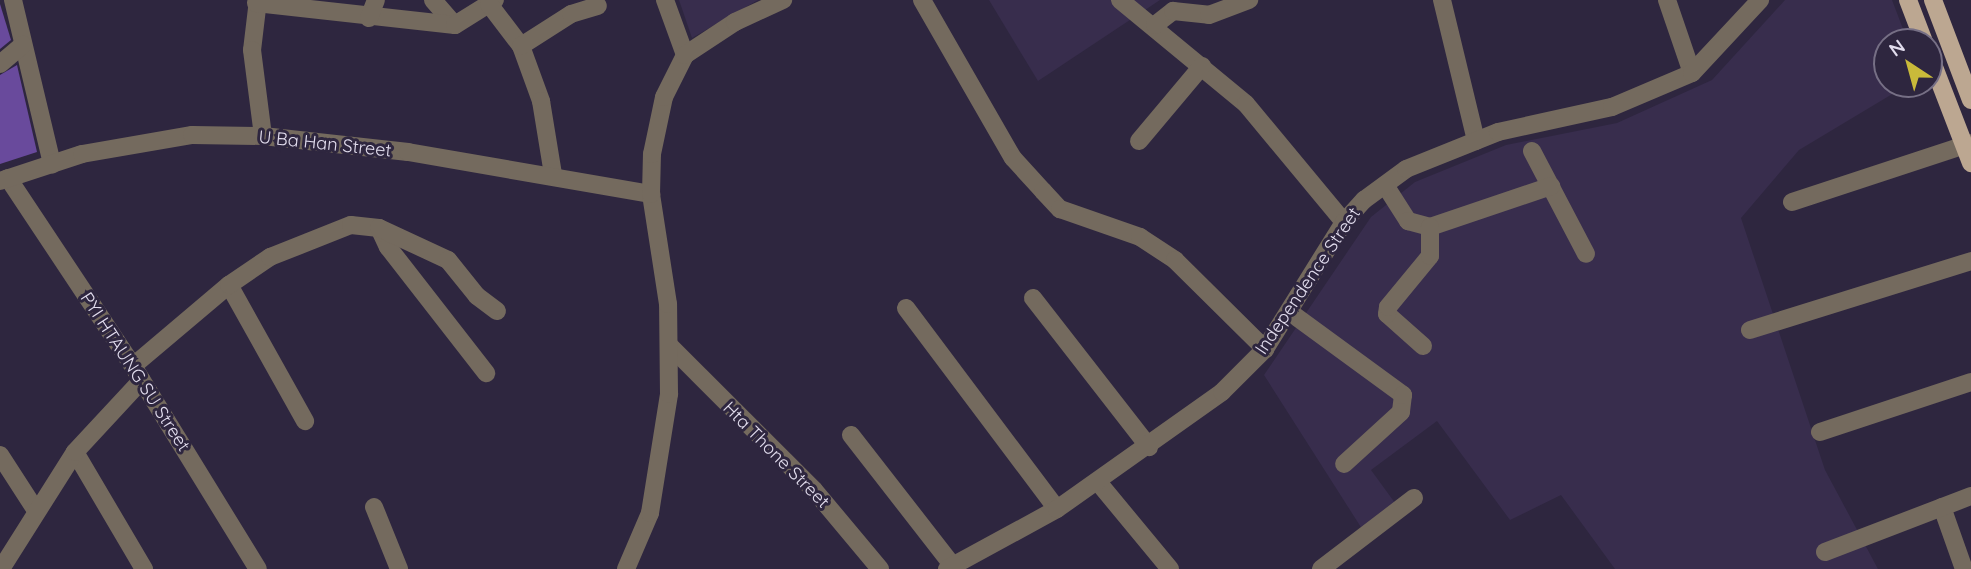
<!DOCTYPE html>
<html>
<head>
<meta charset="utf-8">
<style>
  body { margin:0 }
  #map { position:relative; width:1971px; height:569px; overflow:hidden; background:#2e263f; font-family:Quicksand,sans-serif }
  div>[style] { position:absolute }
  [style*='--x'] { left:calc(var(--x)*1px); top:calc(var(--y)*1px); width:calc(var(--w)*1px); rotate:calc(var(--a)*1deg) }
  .built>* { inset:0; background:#382d4d }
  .building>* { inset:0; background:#694a9c }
  .minor>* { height:18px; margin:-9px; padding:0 9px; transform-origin:9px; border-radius:9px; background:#746a5e }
  .major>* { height:18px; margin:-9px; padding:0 9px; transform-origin:9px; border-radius:9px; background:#bca791 }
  span { translate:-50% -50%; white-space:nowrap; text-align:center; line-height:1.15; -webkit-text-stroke:6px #2e263f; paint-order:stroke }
  .street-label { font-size:18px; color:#e2ddee }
  .north { position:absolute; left:1873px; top:28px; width:70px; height:70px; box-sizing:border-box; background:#2e263f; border:2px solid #766f85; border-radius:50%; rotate:324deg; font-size:19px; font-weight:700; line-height:28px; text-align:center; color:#e2ddee }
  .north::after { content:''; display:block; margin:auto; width:24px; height:32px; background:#c9ba3a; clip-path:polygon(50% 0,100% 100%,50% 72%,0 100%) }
</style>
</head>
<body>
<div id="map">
  <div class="built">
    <i style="clip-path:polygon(679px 0,758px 0,692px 38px)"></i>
    <i style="clip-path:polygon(989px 0,1160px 0,1038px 81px)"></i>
    <i style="clip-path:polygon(1785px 0,1892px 0,1908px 42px,1887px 42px,1887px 84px,1909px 84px,1799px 150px,1741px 218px,1825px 470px,1878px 569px,1615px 569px,1561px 495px,1510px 520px,1437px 421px,1371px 470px,1398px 507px,1364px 532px,1264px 375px,1371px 217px,1415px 182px,1506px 145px,1617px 123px,1712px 80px)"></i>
  </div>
  <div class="building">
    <i style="clip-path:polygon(0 4px,11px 40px,0 49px)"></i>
    <i style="clip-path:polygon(17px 65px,37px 152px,0 164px,0 75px)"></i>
  </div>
  <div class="minor">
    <i style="--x:13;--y:0;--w:169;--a:76.6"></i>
    <i style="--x:258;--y:0;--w:50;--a:96.8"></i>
    <i style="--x:252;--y:50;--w:87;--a:82.7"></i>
    <i style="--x:433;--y:0;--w:33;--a:49"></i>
    <i style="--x:665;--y:0;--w:59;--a:70"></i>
    <i style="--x:922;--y:0;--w:182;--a:60.1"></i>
    <i style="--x:1013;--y:158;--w:45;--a:47.7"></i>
    <i style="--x:1043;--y:191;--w:25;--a:47"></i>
    <i style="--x:1060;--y:209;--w:85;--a:19.3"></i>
    <i style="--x:1140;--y:237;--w:42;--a:33.3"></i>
    <i style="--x:1175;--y:260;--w:127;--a:44.7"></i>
    <i style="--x:1120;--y:0;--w:163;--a:39.5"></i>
    <i style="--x:1246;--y:104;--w:153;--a:50.3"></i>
    <i style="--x:1442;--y:0;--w:145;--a:76.4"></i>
    <i style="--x:1667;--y:0;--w:77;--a:71.1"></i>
    <i style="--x:256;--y:3;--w:200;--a:6.3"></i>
    <i style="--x:455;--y:25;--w:47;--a:-32"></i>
    <i style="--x:489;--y:4;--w:53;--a:52.7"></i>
    <i style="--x:521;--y:46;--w:59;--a:70"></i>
    <i style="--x:541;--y:101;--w:74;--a:80.7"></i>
    <i style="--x:369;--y:18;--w:19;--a:-69"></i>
    <i style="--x:1155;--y:25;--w:23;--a:-38"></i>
    <i style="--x:1173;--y:11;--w:36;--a:6"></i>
    <i style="--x:1209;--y:15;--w:43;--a:-20.6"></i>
    <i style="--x:521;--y:46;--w:59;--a:-32.6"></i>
    <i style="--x:571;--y:14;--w:28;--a:-17"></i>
    <i style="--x:0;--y:64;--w:30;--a:-40"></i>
    <i style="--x:1139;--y:141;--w:98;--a:-50"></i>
    <i style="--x:1532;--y:151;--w:116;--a:62.3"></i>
    <i style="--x:8;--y:178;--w:226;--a:56.4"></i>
    <i style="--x:133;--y:366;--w:238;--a:58.4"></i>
    <i style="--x:0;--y:181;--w:86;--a:-18.2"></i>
    <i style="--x:82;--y:154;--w:112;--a:-9.8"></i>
    <i style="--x:192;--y:135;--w:71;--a:0.8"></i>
    <i style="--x:263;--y:136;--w:146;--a:6.3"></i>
    <i style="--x:408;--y:152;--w:247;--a:9.8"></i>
    <i style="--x:1385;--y:185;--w:43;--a:57.4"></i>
    <i style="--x:1408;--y:221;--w:23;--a:15"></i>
    <i style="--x:1430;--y:227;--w:128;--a:-18.7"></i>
    <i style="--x:1792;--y:202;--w:188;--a:-18.2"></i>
    <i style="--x:379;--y:228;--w:21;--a:65"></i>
    <i style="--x:388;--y:247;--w:160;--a:52.1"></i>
    <i style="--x:229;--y:285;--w:156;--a:60.8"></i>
    <i style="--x:1033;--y:298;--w:189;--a:52.1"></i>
    <i style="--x:906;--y:308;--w:251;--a:53.1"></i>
    <i style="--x:1291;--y:313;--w:139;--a:36.2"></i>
    <i style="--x:1403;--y:395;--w:17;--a:97"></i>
    <i style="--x:1401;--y:412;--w:77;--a:137.6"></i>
    <i style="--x:1750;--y:330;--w:232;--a:-17.3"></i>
    <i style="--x:669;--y:345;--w:205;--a:45"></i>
    <i style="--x:814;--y:490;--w:103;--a:50.1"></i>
    <i style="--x:1423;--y:346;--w:48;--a:-138.4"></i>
    <i style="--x:1387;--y:314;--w:7;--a:-82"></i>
    <i style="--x:1388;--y:307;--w:66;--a:-50.5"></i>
    <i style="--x:1430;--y:256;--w:29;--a:-90"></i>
    <i style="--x:133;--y:366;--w:126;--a:-40.2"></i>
    <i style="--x:229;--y:285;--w:50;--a:-34.3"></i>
    <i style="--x:270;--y:257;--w:87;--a:-21.6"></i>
    <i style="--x:351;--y:225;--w:28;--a:6"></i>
    <i style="--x:379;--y:228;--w:76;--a:24.9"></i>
    <i style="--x:448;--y:260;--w:46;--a:51.1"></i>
    <i style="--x:477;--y:296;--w:25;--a:37"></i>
    <i style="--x:1820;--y:432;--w:159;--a:-18.3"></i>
    <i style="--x:851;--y:435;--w:166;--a:52.1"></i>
    <i style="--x:75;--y:452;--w:136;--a:59.5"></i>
    <i style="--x:0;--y:455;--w:64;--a:57.1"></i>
    <i style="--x:1098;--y:482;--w:113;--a:50.4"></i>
    <i style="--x:374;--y:507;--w:67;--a:68"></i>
    <i style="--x:1942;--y:507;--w:66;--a:70.5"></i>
    <i style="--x:1825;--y:552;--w:156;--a:-21"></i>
    <i style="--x:1;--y:569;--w:138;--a:-57.7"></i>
    <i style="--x:75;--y:452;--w:98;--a:-47.1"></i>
    <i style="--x:626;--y:569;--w:61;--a:-66.8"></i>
    <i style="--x:650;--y:513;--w:121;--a:-80.9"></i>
    <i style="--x:669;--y:394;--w:90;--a:-90.6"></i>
    <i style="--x:668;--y:304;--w:111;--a:-98.8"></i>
    <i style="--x:651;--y:194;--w:40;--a:-88.6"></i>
    <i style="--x:652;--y:154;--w:58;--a:-78.1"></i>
    <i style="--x:664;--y:97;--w:47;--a:-63.4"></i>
    <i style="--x:685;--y:55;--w:60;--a:-33.4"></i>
    <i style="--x:735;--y:22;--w:53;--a:-24.6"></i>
    <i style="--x:947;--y:569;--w:125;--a:-28.6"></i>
    <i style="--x:1057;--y:509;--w:202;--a:-35.3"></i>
    <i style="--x:1222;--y:392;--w:61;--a:-45"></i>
    <i style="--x:1265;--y:349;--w:150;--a:-58.1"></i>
    <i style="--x:1344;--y:222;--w:30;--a:-48"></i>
    <i style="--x:1364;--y:200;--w:52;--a:-36.4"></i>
    <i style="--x:1406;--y:169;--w:99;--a:-21.9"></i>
    <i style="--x:1498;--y:132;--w:117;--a:-12.4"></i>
    <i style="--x:1612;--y:107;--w:87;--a:-23"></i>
    <i style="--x:1692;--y:73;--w:100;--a:-47"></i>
    <i style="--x:1321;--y:569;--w:117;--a:-37.4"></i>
  </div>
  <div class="major">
    <i style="--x:1908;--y:0;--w:45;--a:69.1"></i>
    <i style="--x:1933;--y:0;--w:107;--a:69.2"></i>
    <i style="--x:1929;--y:54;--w:117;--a:68.9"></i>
  </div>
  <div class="street-label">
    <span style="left:325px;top:144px;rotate:6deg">U Ba Han Street</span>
    <span style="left:1308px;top:281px;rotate:-56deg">Independence Street</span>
    <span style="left:135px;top:372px;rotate:57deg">PYI HTAUNG SU Street</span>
    <span style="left:776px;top:455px;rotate:45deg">Hta Thone Street</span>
  </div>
  <div class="north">N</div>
</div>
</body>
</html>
